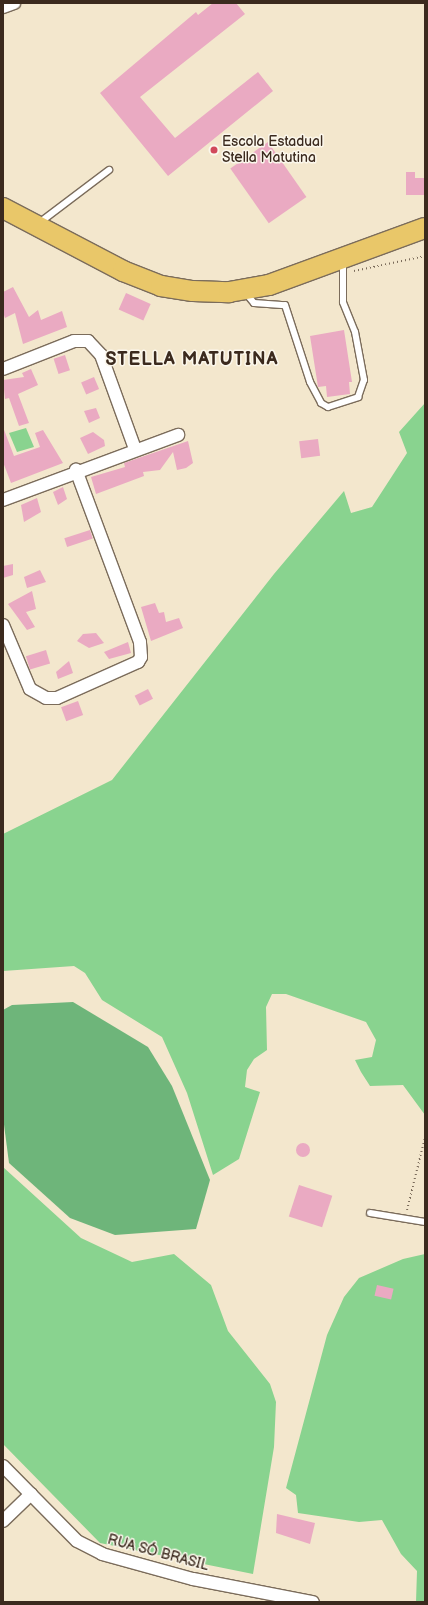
<!DOCTYPE html>
<html>
<head>
<meta charset="utf-8">
<style>
  body { margin:0 }
  #map { position:relative; width:428px; height:1605px; overflow:hidden; background:#f3e7cd; font-family:"Balsamiq Sans",sans-serif }
  div>[style] { position:absolute }
  [style*='--x'] { left:calc(var(--x)*1px); top:calc(var(--y)*1px); width:calc(var(--w)*1px); rotate:calc(var(--a)*1deg) }
  .green>* { inset:0; background:#89d38f }
  .forest>* { inset:0; background:#6eb57a }
  .building>* { inset:0; background:#eaaac2; transform-origin:0 0 }
  .round { border-radius:50% }
  .path>* { height:2px; margin-top:-1px; transform-origin:0; background:repeating-linear-gradient(90deg,#7b6c5b 0 1px,transparent 0 4px) }
  .roads { filter:drop-shadow(1px 0 #7b6c5b) drop-shadow(-1px 0 #7b6c5b) drop-shadow(0 1px #7b6c5b) drop-shadow(0 -1px #7b6c5b) }
  .lane>* { height:6px; margin:-3px; padding:0 3px; transform-origin:3px; border-radius:3px; background:#fff }
  .street>* { height:12px; margin:-6px; padding:0 6px; transform-origin:6px; border-radius:6px; background:#fff }
  .primary>* { height:20px; margin:-10px; padding:0 10px; transform-origin:10px; border-radius:10px; background:#e9c769 }
  .dots>* { width:11px; height:11px; translate:-50% -50%; box-sizing:border-box; border:2px solid #fbf7ec; border-radius:50% }
  span { translate:-50% -50%; white-space:nowrap; text-align:center; line-height:1.15; -webkit-text-stroke:3px #fbf7ec; paint-order:stroke }
  .poi-label { font-size:14px; color:#3b2a1e }
  .left { translate:0 -50%; text-align:left }
  .street-label { font-size:14px; color:#3b2a1e }
  .district-label { font-size:18px; color:#3b2a1e; font-weight:700; letter-spacing:1px }
  .frame { position:absolute; inset:0; border:4px solid #3b2a1e; pointer-events:none }
</style>
</head>
<body>
<div id="map">
  <div class="green">
    <i style="clip-path:polygon(425px 403px,425px 1115px,403px 1085px,370px 1086px,361px 1072px,355px 1060px,372px 1057px,376px 1040px,366px 1022px,286px 994px,272px 994px,266px 1007px,267px 1050px,254px 1059px,247px 1070px,245px 1087px,260px 1092px,239px 1159px,213px 1175px,187px 1093px,162px 1037px,102px 1000px,85px 973px,74px 966px,3px 971px,3px 834px,112px 780px,274px 574px,344px 491px,351px 513px,372px 507px,407px 453px,399px 432px)"></i>
    <i style="clip-path:polygon(26px 428px,34px 447px,17px 452px,9px 433px)"></i>
    <i style="clip-path:polygon(3px 1167px,81px 1238px,132px 1262px,174px 1254px,211px 1285px,228px 1331px,270px 1384px,276px 1402px,274px 1447px,253px 1574px,100px 1543px,3px 1444px)"></i>
    <i style="clip-path:polygon(425px 1254px,425px 1602px,416px 1602px,417px 1571px,401px 1554px,382px 1520px,359px 1522px,298px 1513px,296px 1495px,286px 1488px,327px 1335px,344px 1297px,359px 1278px,403px 1259px)"></i>
  </div>
  <div class="forest">
    <i style="clip-path:polygon(73px 1002px,148px 1047px,172px 1086px,210px 1180px,196px 1229px,115px 1235px,70px 1218px,9px 1163px,3px 1117px,3px 1010px,12px 1005px)"></i>
  </div>
  <div class="building">
    <i style="clip-path:polygon(213px 3px,236px 3px,245px 14px,140px 97px,175px 138px,258px 72px,273px 91px,168px 176px,100px 93px,196px 12px,198px 15px)"></i>
    <i style="left:268px;top:142px;width:67px;height:46px;rotate:55deg"></i>
    <i style="clip-path:polygon(406px 172px,415px 172px,415px 178px,425px 178px,425px 195px,406px 195px)"></i>
    <i style="clip-path:polygon(13px 287px,29px 317px,38px 310px,41px 320px,62px 311px,67px 327px,23px 344px,15px 313px,5px 318px,3px 312px,3px 292px)"></i>
    <i style="left:126px;top:293px;width:27px;height:18px;rotate:24deg"></i>
    <i style="clip-path:polygon(344px 330px,352px 382px,349px 382px,350px 394px,327px 397px,326px 386px,318px 387px,310px 336px)"></i>
    <i style="left:65px;top:355px;width:16px;height:12px;rotate:72deg"></i>
    <i style="clip-path:polygon(31px 369px,38px 385px,18px 394px,29px 423px,19px 426px,9px 398px,5px 399px,3px 380px,24px 377px,22px 373px)"></i>
    <i style="left:94px;top:377px;width:13px;height:14px;rotate:67deg"></i>
    <i style="clip-path:polygon(96px 408px,100px 418px,89px 423px,84px 411px)"></i>
    <i style="clip-path:polygon(3px 427px,14px 456px,40px 447px,35px 433px,43px 430px,63px 463px,11px 483px,3px 462px)"></i>
    <i style="clip-path:polygon(93px 432px,104px 440px,105px 446px,88px 454px,80px 438px)"></i>
    <i style="left:318px;top:439px;width:17px;height:19px;rotate:83deg"></i>
    <i style="clip-path:polygon(188px 441px,193px 463px,186px 468px,177px 470px,173px 452px,160px 470px,143px 472px,144px 476px,96px 494px,91px 477px,125px 467px,124px 463px)"></i>
    <i style="clip-path:polygon(63px 487px,67px 499px,58px 505px,53px 492px)"></i>
    <i style="clip-path:polygon(37px 498px,41px 512px,24px 522px,21px 505px)"></i>
    <i style="left:90px;top:530px;width:9px;height:27px;rotate:72deg"></i>
    <i style="clip-path:polygon(13px 564px,13px 575px,3px 578px,3px 566px)"></i>
    <i style="clip-path:polygon(40px 570px,46px 582px,27px 588px,24px 577px)"></i>
    <i style="clip-path:polygon(32px 591px,36px 609px,26px 612px,35px 627px,27px 630px,8px 604px)"></i>
    <i style="clip-path:polygon(155px 603px,159px 613px,164px 612px,166px 622px,179px 618px,183px 628px,151px 641px,141px 607px)"></i>
    <i style="clip-path:polygon(96px 633px,104px 643px,89px 648px,77px 641px,83px 634px)"></i>
    <i style="clip-path:polygon(128px 642px,131px 653px,109px 659px,104px 652px)"></i>
    <i style="left:46px;top:650px;width:14px;height:21px;rotate:73deg"></i>
    <i style="clip-path:polygon(69px 661px,73px 673px,58px 679px,56px 672px)"></i>
    <i style="left:148px;top:689px;width:11px;height:15px;rotate:63deg"></i>
    <i style="left:78px;top:701px;width:15px;height:18px;rotate:70deg"></i>
    <i class="round" style="left:296px;top:1143px;width:14px;height:14px"></i>
    <i style="left:299px;top:1185px;width:35px;height:33px;rotate:18deg"></i>
    <i style="left:377px;top:1285px;width:17px;height:11px;rotate:13deg"></i>
    <i style="clip-path:polygon(277px 1514px,315px 1523px,310px 1544px,276px 1533px)"></i>
  </div>
  <div class="path">
    <i style="--x:354;--y:271;--w:73;--a:-11.9"></i>
    <i style="--x:407;--y:1210;--w:75;--a:-76.1"></i>
  </div>
  <div class="roads">
    <div class="lane">
      <i style="--x:39;--y:223;--w:88;--a:-37.1"></i>
      <i style="--x:245;--y:292;--w:14;--a:51"></i>
      <i style="--x:254;--y:303;--w:31;--a:4"></i>
      <i style="--x:285;--y:305;--w:81;--a:72"></i>
      <i style="--x:310;--y:382;--w:24;--a:62"></i>
      <i style="--x:321;--y:403;--w:8;--a:30"></i>
      <i style="--x:328;--y:407;--w:32;--a:-18"></i>
      <i style="--x:358;--y:397;--w:18;--a:-71"></i>
      <i style="--x:364;--y:380;--w:49;--a:-100.6"></i>
      <i style="--x:355;--y:332;--w:32;--a:-112"></i>
      <i style="--x:343;--y:302;--w:42;--a:-90"></i>
      <i style="--x:370;--y:1213;--w:56;--a:9.3"></i>
    </div>
    <div class="street">
      <i style="--x:3;--y:7;--w:12;--a:-20"></i>
      <i style="--x:3;--y:369;--w:76;--a:-21.5"></i>
      <i style="--x:74;--y:341;--w:14;--a:0"></i>
      <i style="--x:88;--y:341;--w:19;--a:47"></i>
      <i style="--x:101;--y:355;--w:100;--a:70.1"></i>
      <i style="--x:3;--y:500;--w:187;--a:-20.4"></i>
      <i style="--x:3;--y:625;--w:69;--a:67.1"></i>
      <i style="--x:30;--y:689;--w:18;--a:29"></i>
      <i style="--x:46;--y:698;--w:11;--a:0"></i>
      <i style="--x:57;--y:698;--w:89;--a:-24"></i>
      <i style="--x:138;--y:662;--w:6;--a:-59"></i>
      <i style="--x:141;--y:657;--w:15;--a:-94"></i>
      <i style="--x:140;--y:642;--w:184;--a:-110.4"></i>
      <i style="--x:3;--y:1466;--w:105;--a:45.4"></i>
      <i style="--x:77;--y:1541;--w:28;--a:27"></i>
      <i style="--x:102;--y:1554;--w:94;--a:15.4"></i>
      <i style="--x:193;--y:1579;--w:122;--a:10.9"></i>
      <i style="--x:3;--y:1521;--w:39;--a:-44"></i>
    </div>
    <div class="primary">
      <i style="--x:3;--y:208;--w:136;--a:27.7"></i>
      <i style="--x:123;--y:271;--w:41;--a:21.5"></i>
      <i style="--x:161;--y:286;--w:32;--a:9"></i>
      <i style="--x:193;--y:291;--w:36;--a:2"></i>
      <i style="--x:229;--y:292;--w:41;--a:-9.9"></i>
      <i style="--x:269;--y:285;--w:166;--a:-20.1"></i>
    </div>
  </div>
  <div class="dots">
    <i style="left:214px;top:150px;background:#d1495b"></i>
  </div>
  <div class="poi-label">
    <span class="left" style="left:222px;top:150px">Escola Estadual<br>Stella Matutina</span>
  </div>
  <div class="street-label">
    <span style="left:158px;top:1553px;rotate:15deg">RUA SÓ BRASIL</span>
  </div>
  <div class="district-label">
    <span style="left:192px;top:360px">STELLA MATUTINA</span>
  </div>
  <div class="frame"></div>
</div>
</body>
</html>
